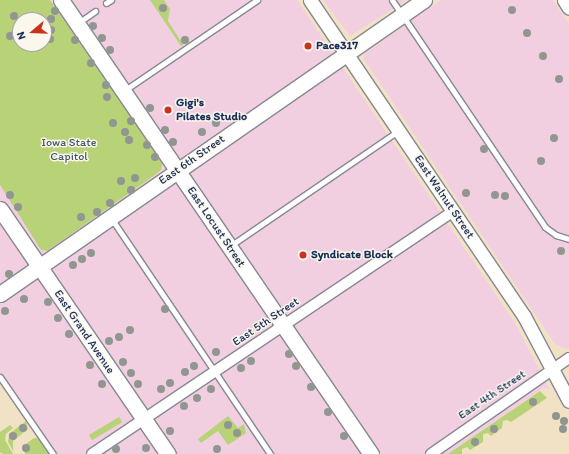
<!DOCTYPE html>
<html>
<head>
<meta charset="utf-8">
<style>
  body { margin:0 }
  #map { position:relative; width:569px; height:454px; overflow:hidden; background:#f2e2c5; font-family:Itim,sans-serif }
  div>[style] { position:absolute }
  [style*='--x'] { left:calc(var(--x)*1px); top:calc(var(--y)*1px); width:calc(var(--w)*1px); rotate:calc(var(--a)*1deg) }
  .built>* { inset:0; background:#f2cfe0 }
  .green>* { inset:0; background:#b8d277; transform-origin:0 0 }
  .roads { filter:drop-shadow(1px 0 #868892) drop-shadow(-1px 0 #868892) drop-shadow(0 1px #868892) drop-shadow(0 -1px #868892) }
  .service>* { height:5px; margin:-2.5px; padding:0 2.5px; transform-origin:2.5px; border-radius:2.5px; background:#fff }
  .minor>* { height:10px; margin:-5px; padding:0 5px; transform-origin:5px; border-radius:5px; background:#fff }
  .tertiary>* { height:13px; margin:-6.5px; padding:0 6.5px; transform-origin:6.5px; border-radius:6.5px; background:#fff }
  .secondary>* { height:15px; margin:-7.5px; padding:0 7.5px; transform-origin:7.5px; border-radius:7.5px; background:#fff }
  .trees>* { width:8px; height:8px; margin:-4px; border-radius:50%; background:#919690 }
  .dots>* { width:11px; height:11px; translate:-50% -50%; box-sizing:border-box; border:2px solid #fbf7ec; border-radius:50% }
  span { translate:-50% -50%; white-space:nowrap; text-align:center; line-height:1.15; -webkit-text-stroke:3px #fbf7ec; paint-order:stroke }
  .poi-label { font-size:12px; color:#1b2f5e; font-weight:700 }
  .left { translate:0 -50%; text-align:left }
  .park-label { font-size:12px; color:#425864 }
  .street-label { font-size:12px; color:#1b2f5e }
  .north { position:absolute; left:12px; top:12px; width:40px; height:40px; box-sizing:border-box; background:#fbf7ec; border:1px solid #a1a7b3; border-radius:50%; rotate:251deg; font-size:11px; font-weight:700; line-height:16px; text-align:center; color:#1b2f5e }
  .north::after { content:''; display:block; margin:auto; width:14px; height:18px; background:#c8321e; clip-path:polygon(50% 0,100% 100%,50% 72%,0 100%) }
</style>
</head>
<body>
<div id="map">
  <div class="built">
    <i style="clip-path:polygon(50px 0,297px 0,515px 323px,550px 390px,547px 388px,542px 389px,448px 454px,49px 454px,0 382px,0 185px,41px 250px,47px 251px,155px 175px,163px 166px,153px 146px,148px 143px)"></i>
    <i style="clip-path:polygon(323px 0,407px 0,350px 36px)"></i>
    <i style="clip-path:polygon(441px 0,553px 0,569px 24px,569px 347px,566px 349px,555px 344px,363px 58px,365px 53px)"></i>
  </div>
  <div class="green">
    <i style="clip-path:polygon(evenodd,0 0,50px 0,163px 162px,161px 170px,155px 175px,47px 251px,41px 250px,0 185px,0 0,20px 20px,44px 20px,44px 44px,20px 44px,20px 20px)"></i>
    <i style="clip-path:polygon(150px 0,164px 0,170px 9px,168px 21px,180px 40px,186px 36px,189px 40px,181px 46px)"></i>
    <i style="clip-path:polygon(540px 391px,547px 398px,511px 422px,507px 420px,503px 421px,502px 428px,491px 436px,488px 433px,483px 434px,483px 442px,470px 450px,467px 447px,462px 449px,462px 454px,448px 454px)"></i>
    <i style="clip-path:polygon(228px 416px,238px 428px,244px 424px,246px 433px,228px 445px,218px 431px,201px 443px,198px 439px)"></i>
    <i style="left:119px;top:417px;width:6px;height:35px;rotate:59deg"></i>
    <i style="clip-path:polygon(26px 421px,28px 429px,13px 441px,13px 451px,8px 442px,9px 434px)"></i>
    <i style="clip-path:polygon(10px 425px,13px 428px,6px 434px,5px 440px,13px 454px,3px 454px,0 452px,0 432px)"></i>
    <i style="clip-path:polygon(34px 438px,38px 438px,49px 454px,25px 454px,23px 446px)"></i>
  </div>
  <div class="roads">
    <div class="service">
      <i style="--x:392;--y:0;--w:274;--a:56"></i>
      <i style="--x:545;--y:227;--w:14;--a:36"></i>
      <i style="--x:556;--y:235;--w:14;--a:17"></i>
      <i style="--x:106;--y:3;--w:6;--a:-31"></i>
      <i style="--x:78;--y:23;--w:21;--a:-35"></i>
      <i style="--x:125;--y:90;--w:160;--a:-34.3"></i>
      <i style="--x:111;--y:218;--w:285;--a:56"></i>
      <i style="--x:230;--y:246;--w:204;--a:-34.4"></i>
      <i style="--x:0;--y:377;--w:93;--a:55.5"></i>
    </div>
    <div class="minor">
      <i style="--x:92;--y:454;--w:436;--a:-33.9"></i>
      <i style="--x:431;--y:454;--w:168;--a:-34.8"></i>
    </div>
    <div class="tertiary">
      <i style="--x:310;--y:0;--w:382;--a:55.9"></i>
      <i style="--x:524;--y:316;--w:96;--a:62.1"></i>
      <i style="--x:564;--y:0;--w:9;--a:58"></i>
    </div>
    <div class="secondary">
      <i style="--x:61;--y:0;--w:550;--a:55.67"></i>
      <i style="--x:0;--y:209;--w:297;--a:55.6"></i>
      <i style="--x:0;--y:294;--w:516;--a:-34.74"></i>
    </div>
  </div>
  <div class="trees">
    <i style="left:163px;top:8px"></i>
    <i style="left:512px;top:10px"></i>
    <i style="left:55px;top:11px"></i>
    <i style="left:14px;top:16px"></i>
    <i style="left:51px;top:19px"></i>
    <i style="left:93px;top:26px"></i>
    <i style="left:51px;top:30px"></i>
    <i style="left:527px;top:33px"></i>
    <i style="left:10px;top:36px"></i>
    <i style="left:102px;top:38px"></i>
    <i style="left:50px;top:39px"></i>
    <i style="left:75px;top:40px"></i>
    <i style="left:185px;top:40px"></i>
    <i style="left:110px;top:50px"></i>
    <i style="left:543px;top:56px"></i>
    <i style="left:91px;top:63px"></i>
    <i style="left:559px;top:79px"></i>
    <i style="left:106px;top:85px"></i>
    <i style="left:107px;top:97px"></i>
    <i style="left:150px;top:108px"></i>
    <i style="left:131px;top:121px"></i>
    <i style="left:113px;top:123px"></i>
    <i style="left:216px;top:123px"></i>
    <i style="left:165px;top:130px"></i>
    <i style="left:125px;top:132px"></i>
    <i style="left:202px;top:132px"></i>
    <i style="left:554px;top:138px"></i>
    <i style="left:129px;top:140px"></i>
    <i style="left:173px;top:142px"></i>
    <i style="left:147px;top:145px"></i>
    <i style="left:484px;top:149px"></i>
    <i style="left:155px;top:157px"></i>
    <i style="left:541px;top:161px"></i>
    <i style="left:135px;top:178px"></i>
    <i style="left:121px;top:181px"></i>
    <i style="left:131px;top:190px"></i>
    <i style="left:466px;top:193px"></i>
    <i style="left:10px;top:195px"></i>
    <i style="left:495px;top:195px"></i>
    <i style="left:505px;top:196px"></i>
    <i style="left:110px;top:203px"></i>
    <i style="left:18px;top:207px"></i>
    <i style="left:97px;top:212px"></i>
    <i style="left:81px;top:217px"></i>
    <i style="left:561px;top:251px"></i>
    <i style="left:91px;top:253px"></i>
    <i style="left:82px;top:259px"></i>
    <i style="left:73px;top:265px"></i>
    <i style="left:9px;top:274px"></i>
    <i style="left:24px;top:299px"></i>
    <i style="left:48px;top:302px"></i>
    <i style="left:165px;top:309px"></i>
    <i style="left:5px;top:311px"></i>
    <i style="left:58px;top:318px"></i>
    <i style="left:130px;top:330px"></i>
    <i style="left:69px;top:334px"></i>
    <i style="left:119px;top:337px"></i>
    <i style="left:109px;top:341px"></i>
    <i style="left:216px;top:352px"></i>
    <i style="left:289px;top:354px"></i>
    <i style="left:251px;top:361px"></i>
    <i style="left:123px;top:362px"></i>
    <i style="left:90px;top:365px"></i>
    <i style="left:194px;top:366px"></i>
    <i style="left:296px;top:366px"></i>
    <i style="left:241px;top:368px"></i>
    <i style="left:185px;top:372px"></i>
    <i style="left:131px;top:373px"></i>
    <i style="left:170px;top:383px"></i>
    <i style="left:102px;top:384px"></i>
    <i style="left:138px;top:384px"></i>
    <i style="left:311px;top:387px"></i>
    <i style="left:161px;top:389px"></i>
    <i style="left:211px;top:389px"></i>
    <i style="left:197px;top:398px"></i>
    <i style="left:533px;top:402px"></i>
    <i style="left:184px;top:406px"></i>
    <i style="left:328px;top:412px"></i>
    <i style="left:556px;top:416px"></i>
    <i style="left:564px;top:421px"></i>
    <i style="left:228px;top:425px"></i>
    <i style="left:23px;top:428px"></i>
    <i style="left:494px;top:429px"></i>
    <i style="left:563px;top:429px"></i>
    <i style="left:170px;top:431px"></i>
    <i style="left:237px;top:433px"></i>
    <i style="left:13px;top:436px"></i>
    <i style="left:344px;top:436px"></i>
    <i style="left:475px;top:442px"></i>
    <i style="left:26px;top:448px"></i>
    <i style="left:146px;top:448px"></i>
    <i style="left:116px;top:449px"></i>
    <i style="left:217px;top:449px"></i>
  </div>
  <div class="dots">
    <i style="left:308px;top:46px;background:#c8321e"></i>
    <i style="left:168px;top:110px;background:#c8321e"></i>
    <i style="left:303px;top:255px;background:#c8321e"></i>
  </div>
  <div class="poi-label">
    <span class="left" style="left:316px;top:46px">Pace317</span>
    <span class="left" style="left:176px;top:110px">Gigi's<br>Pilates Studio</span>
    <span class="left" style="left:311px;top:255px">Syndicate Block</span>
  </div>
  <div class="park-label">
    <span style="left:69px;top:150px">Iowa State<br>Capitol</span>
  </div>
  <div class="street-label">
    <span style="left:192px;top:160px;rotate:-35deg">East 6th Street</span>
    <span style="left:444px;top:197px;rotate:56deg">East Walnut Street</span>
    <span style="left:216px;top:227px;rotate:56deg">East Locust Street</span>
    <span style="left:266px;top:322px;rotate:-34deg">East 5th Street</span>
    <span style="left:84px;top:332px;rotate:56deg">East Grand Avenue</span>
    <span style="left:492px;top:395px;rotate:-34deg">East 4th Street</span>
  </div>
  <div class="north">N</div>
</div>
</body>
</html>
